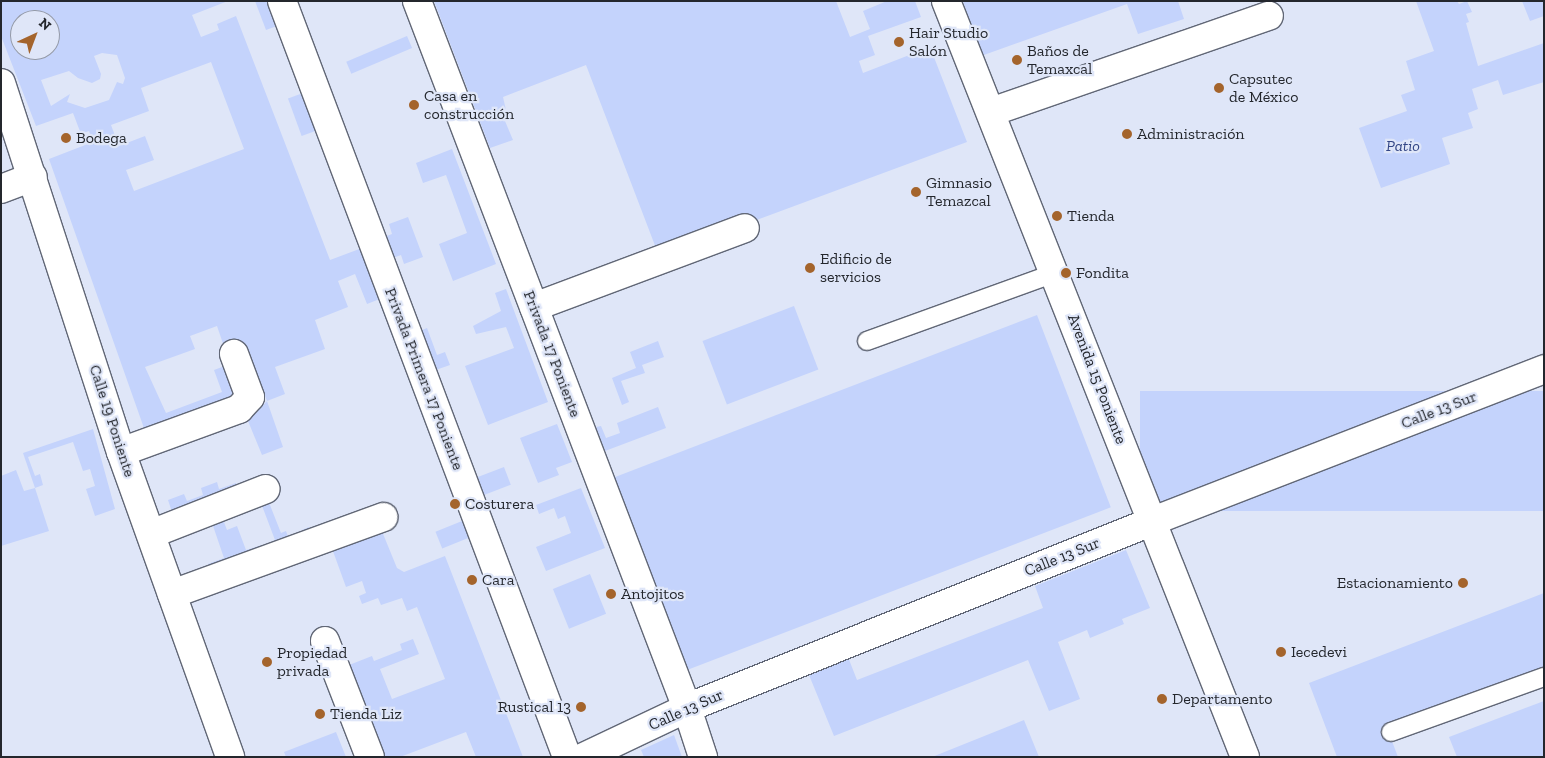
<!DOCTYPE html>
<html>
<head>
<meta charset="utf-8">
<style>
  body { margin:0 }
  #map { position:relative; width:1545px; height:758px; overflow:hidden; background:#dfe6f8; font-family:"Zilla Slab",serif }
  div>[style] { position:absolute }
  [style*='--x'] { left:calc(var(--x)*1px); top:calc(var(--y)*1px); width:calc(var(--w)*1px); rotate:calc(var(--a)*1deg) }
  .green>* { inset:0; background:#c4d3fc; transform-origin:0 0 }
  .roads { filter:drop-shadow(1px 0 #616776) drop-shadow(-1px 0 #616776) drop-shadow(0 1px #616776) drop-shadow(0 -1px #616776) }
  .service>* { height:18px; margin:-9px; padding:0 9px; transform-origin:9px; border-radius:9px; background:#fff }
  .minor>* { height:28px; margin:-14px; padding:0 14px; transform-origin:14px; border-radius:14px; background:#fff }
  .dots>* { width:14px; height:14px; translate:-50% -50%; box-sizing:border-box; border:2px solid #dfe6f8; border-radius:50% }
  span { translate:-50% -50%; white-space:nowrap; text-align:center; line-height:1.15; -webkit-text-stroke:4.5px #dfe6f8; paint-order:stroke }
  .poi-label { font-size:16px; color:#24272d }
  .left { translate:0 -50%; text-align:left }
  .right { translate:-100% -50%; text-align:right }
  .park-label { font-size:16px; color:#324585; font-style:italic }
  .street-label { font-size:16px; color:#24272d }
  .frame { position:absolute; inset:0; border:2px solid #24272d; pointer-events:none }
  .north { position:absolute; left:10px; top:10px; width:50px; height:50px; box-sizing:border-box; background:#dfe6f8; border:1px solid #949aa7; border-radius:50%; rotate:43deg; font-size:14px; font-weight:700; line-height:20px; text-align:center; color:#24272d }
  .north::after { content:''; display:block; margin:auto; width:18px; height:22px; background:#a4642c; clip-path:polygon(50% 0,100% 100%,50% 72%,0 100%) }
</style>
</head>
<body>
<div id="map">
  <div class="green">
    <i style="clip-path:polygon(evenodd,1px 1px,228px 1px,192px 15px,201px 37px,219px 30px,217px 24px,236px 16px,330px 260px,362px 248px,382px 298px,367px 304px,355px 274px,338px 281px,348px 307px,315px 320px,325px 349px,275px 367px,285px 394px,267px 401px,283px 447px,262px 455px,248px 421px,267px 401px,249px 357px,242px 394px,145px 431px,49px 159px,93px 142px,89px 131px,81px 134px,73px 113px,36px 126px,1px 36px,1px 1px,20px 20px,50px 20px,50px 50px,20px 50px,20px 20px,1px 1px,102px 53px,117px 55px,125px 78px,123px 84px,117px 82px,109px 100px,85px 108px,67px 102px,70px 94px,51px 106px,41px 80px,69px 71px,78px 78px,92px 83px,100px 79px,101px 74px,94px 56px,102px 53px,1px 1px,211px 62px,244px 149px,134px 191px,126px 170px,154px 160px,145px 136px,119px 146px,111px 125px,149px 111px,141px 88px,211px 62px,1px 1px,217px 326px,230px 364px,214px 370px,222px 392px,166px 413px,145px 367px,195px 349px,190px 336px,217px 326px)"></i>
    <i style="clip-path:polygon(255px 1px,276px 1px,285px 23px,266px 30px)"></i>
    <i style="clip-path:polygon(434px 1px,836px 1px,850px 37px,870px 29px,863px 11px,887px 1px,915px 1px,921px 17px,868px 36px,875px 55px,859px 61px,863px 73px,930px 47px,967px 142px,659px 256px,586px 65px,503px 97px,508px 119px,505px 121px,513px 140px,490px 148px)"></i>
    <i style="clip-path:polygon(963px 1px,1178px 1px,1184px 19px,1138px 34px,1127px 4px,981px 56px)"></i>
    <i style="clip-path:polygon(1416px 1px,1457px 1px,1459px 4px,1467px 1px,1472px 12px,1466px 14px,1469px 22px,1466px 23px,1478px 66px,1544px 43px,1544px 82px,1503px 95px,1498px 80px,1472px 89px,1478px 109px,1468px 113px,1473px 128px,1442px 138px,1450px 164px,1381px 188px,1359px 128px,1407px 111px,1401px 95px,1415px 90px,1406px 61px,1434px 51px)"></i>
    <i style="clip-path:polygon(1522px 1px,1544px 1px,1544px 16px,1530px 21px)"></i>
    <i style="left:407px;top:36px;width:13px;height:66px;rotate:67deg"></i>
    <i style="left:303px;top:93px;width:40px;height:16px;rotate:70deg"></i>
    <i style="clip-path:polygon(452px 149px,496px 264px,453px 281px,439px 244px,467px 233px,446px 175px,423px 183px,416px 163px)"></i>
    <i style="clip-path:polygon(408px 217px,423px 257px,404px 264px,401px 255px,387px 260px,379px 239px,392px 234px,389px 224px)"></i>
    <i style="clip-path:polygon(506px 289px,548px 402px,488px 425px,465px 366px,514px 348px,506px 327px,476px 334px,473px 326px,501px 311px,495px 293px)"></i>
    <i style="left:794px;top:306px;width:68px;height:98px;rotate:69deg"></i>
    <i style="left:1037px;top:315px;width:206px;height:456px;rotate:69deg"></i>
    <i style="clip-path:polygon(427px 328px,437px 355px,445px 352px,450px 365px,430px 372px,415px 333px)"></i>
    <i style="clip-path:polygon(658px 341px,664px 357px,642px 365px,645px 373px,621px 381px,629px 402px,622px 405px,612px 378px,636px 368px,630px 352px)"></i>
    <i style="left:1544px;top:391px;width:120px;height:404px;rotate:90deg"></i>
    <i style="clip-path:polygon(658px 407px,666px 428px,605px 451px,596px 427px,601px 426px,606px 438px,620px 433px,617px 423px)"></i>
    <i style="clip-path:polygon(557px 424px,572px 462px,556px 468px,559px 475px,538px 483px,520px 438px)"></i>
    <i style="clip-path:polygon(93px 429px,115px 509px,95px 516px,86px 489px,95px 486px,90px 469px,83px 471px,73px 442px,28px 457px,35px 476px,40px 474px,43px 485px,35px 488px,49px 531px,1px 546px,1px 476px,16px 470px,24px 491px,35px 488px,23px 453px)"></i>
    <i style="left:504px;top:467px;width:19px;height:35px;rotate:69deg"></i>
    <i style="clip-path:polygon(217px 482px,219px 489px,236px 483px,239px 491px,173px 515px,168px 500px,184px 494px,187px 501px,203px 495px,201px 488px)"></i>
    <i style="clip-path:polygon(581px 488px,605px 548px,546px 571px,536px 547px,571px 533px,565px 516px,558px 519px,554px 508px,539px 514px,536px 505px)"></i>
    <i style="clip-path:polygon(268px 500px,281px 533px,286px 531px,290px 542px,304px 537px,302px 530px,309px 527px,311px 534px,325px 529px,325px 532px,195px 578px,210px 571px,208px 564px,224px 558px,211px 520px,222px 517px,227px 530px,237px 526px,246px 550px,262px 545px,264px 551px,271px 549px,269px 543px,275px 540px,261px 503px)"></i>
    <i style="left:467px;top:519px;width:18px;height:34px;rotate:68deg"></i>
    <i style="clip-path:polygon(379px 524px,397px 568px,404px 572px,445px 556px,523px 757px,476px 757px,466px 732px,400px 757px,378px 757px,344px 667px,372px 656px,374px 661px,402px 650px,400px 644px,413px 639px,419px 654px,380px 669px,392px 699px,445px 679px,417px 607px,407px 611px,402px 598px,381px 605px,378px 598px,362px 604px,359px 596px,366px 593px,362px 581px,346px 587px,330px 543px)"></i>
    <i style="clip-path:polygon(1126px 550px,1150px 608px,1122px 619px,1124px 624px,1090px 638px,1087px 630px,1058px 642px,1080px 699px,1049px 711px,1028px 660px,834px 736px,809px 675px,848px 657px,857px 680px,1043px 608px,1035px 586px)"></i>
    <i style="left:590px;top:574px;width:43px;height:40px;rotate:68deg"></i>
    <i style="clip-path:polygon(1544px 593px,1544px 668px,1387px 728px,1398px 757px,1337px 757px,1309px 683px)"></i>
    <i style="clip-path:polygon(1544px 701px,1544px 757px,1457px 757px,1449px 737px)"></i>
    <i style="clip-path:polygon(1024px 720px,1039px 757px,932px 757px)"></i>
    <i style="clip-path:polygon(336px 732px,346px 757px,286px 757px,284px 752px)"></i>
    <i style="clip-path:polygon(674px 735px,682px 757px,644px 757px,641px 750px)"></i>
  </div>
  <div class="roads">
    <div class="service">
      <i style="--x:867;--y:341;--w:200;--a:-19.9"></i>
      <i style="--x:1391;--y:732;--w:163;--a:-19.8"></i>
    </div>
    <div class="minor">
      <i style="--x:282;--y:1;--w:808;--a:69.34"></i>
      <i style="--x:417;--y:1;--w:757;--a:69.1"></i>
      <i style="--x:687;--y:708;--w:52;--a:71.9"></i>
      <i style="--x:946;--y:1;--w:813;--a:68.42"></i>
      <i style="--x:1;--y:83;--w:388;--a:72"></i>
      <i style="--x:121;--y:452;--w:324;--a:70.3"></i>
      <i style="--x:991;--y:112;--w:294;--a:-19.1"></i>
      <i style="--x:1;--y:189;--w:34;--a:-21"></i>
      <i style="--x:534;--y:307;--w:225;--a:-20.5"></i>
      <i style="--x:121;--y:452;--w:126;--a:-20"></i>
      <i style="--x:239;--y:409;--w:16;--a:-47"></i>
      <i style="--x:250;--y:397;--w:46;--a:-110.4"></i>
      <i style="--x:151;--y:534;--w:123;--a:-21.4"></i>
      <i style="--x:172;--y:594;--w:225;--a:-20"></i>
      <i style="--x:325;--y:641;--w:124;--a:68.8"></i>
      <i style="--x:584;--y:757;--w:114;--a:-25.4"></i>
      <i style="--x:687;--y:708;--w:502;--a:-21.86"></i>
      <i style="--x:1153;--y:521;--w:420;--a:-21.2"></i>
    </div>
  </div>
  <div class="dots">
    <i style="left:899px;top:42px;background:#a4642c"></i>
    <i style="left:1017px;top:60px;background:#a4642c"></i>
    <i style="left:1219px;top:88px;background:#a4642c"></i>
    <i style="left:414px;top:105px;background:#a4642c"></i>
    <i style="left:1127px;top:134px;background:#a4642c"></i>
    <i style="left:66px;top:138px;background:#a4642c"></i>
    <i style="left:916px;top:192px;background:#a4642c"></i>
    <i style="left:1057px;top:216px;background:#a4642c"></i>
    <i style="left:810px;top:268px;background:#a4642c"></i>
    <i style="left:1066px;top:273px;background:#a4642c"></i>
    <i style="left:455px;top:504px;background:#a4642c"></i>
    <i style="left:472px;top:580px;background:#a4642c"></i>
    <i style="left:1463px;top:583px;background:#a4642c"></i>
    <i style="left:611px;top:594px;background:#a4642c"></i>
    <i style="left:1281px;top:652px;background:#a4642c"></i>
    <i style="left:267px;top:662px;background:#a4642c"></i>
    <i style="left:1162px;top:699px;background:#a4642c"></i>
    <i style="left:581px;top:707px;background:#a4642c"></i>
    <i style="left:320px;top:714px;background:#a4642c"></i>
  </div>
  <div class="poi-label">
    <span class="left" style="left:909px;top:42px">Hair Studio<br>Salón</span>
    <span class="left" style="left:1027px;top:60px">Baños de<br>Temaxcal</span>
    <span class="left" style="left:1229px;top:88px">Capsutec<br>de México</span>
    <span class="left" style="left:424px;top:105px">Casa en<br>construcción</span>
    <span class="left" style="left:1137px;top:134px">Administración</span>
    <span class="left" style="left:76px;top:138px">Bodega</span>
    <span class="left" style="left:926px;top:192px">Gimnasio<br>Temazcal</span>
    <span class="left" style="left:1067px;top:216px">Tienda</span>
    <span class="left" style="left:820px;top:268px">Edificio de<br>servicios</span>
    <span class="left" style="left:1076px;top:273px">Fondita</span>
    <span class="left" style="left:465px;top:504px">Costurera</span>
    <span class="left" style="left:482px;top:580px">Cara</span>
    <span class="right" style="left:1453px;top:583px">Estacionamiento</span>
    <span class="left" style="left:621px;top:594px">Antojitos</span>
    <span class="left" style="left:1291px;top:652px">Iecedevi</span>
    <span class="left" style="left:277px;top:662px">Propiedad<br>privada</span>
    <span class="left" style="left:1172px;top:699px">Departamento</span>
    <span class="right" style="left:571px;top:707px">Rustical 13</span>
    <span class="left" style="left:330px;top:714px">Tienda Liz</span>
  </div>
  <div class="park-label">
    <span style="left:1403px;top:146px">Patio</span>
  </div>
  <div class="street-label">
    <span style="left:552px;top:354px;rotate:69deg">Privada 17 Poniente</span>
    <span style="left:424px;top:379px;rotate:69deg">Privada Primera 17 Poniente</span>
    <span style="left:1097px;top:379px;rotate:69deg">Avenida 15 Poniente</span>
    <span style="left:1439px;top:410px;rotate:-21deg">Calle 13 Sur</span>
    <span style="left:112px;top:421px;rotate:72deg">Calle 19 Poniente</span>
    <span style="left:1062px;top:557px;rotate:-22deg">Calle 13 Sur</span>
    <span style="left:686px;top:710px;rotate:-24deg">Calle 13 Sur</span>
  </div>
  <div class="frame"></div>
  <div class="north">N</div>
</div>
</body>
</html>
